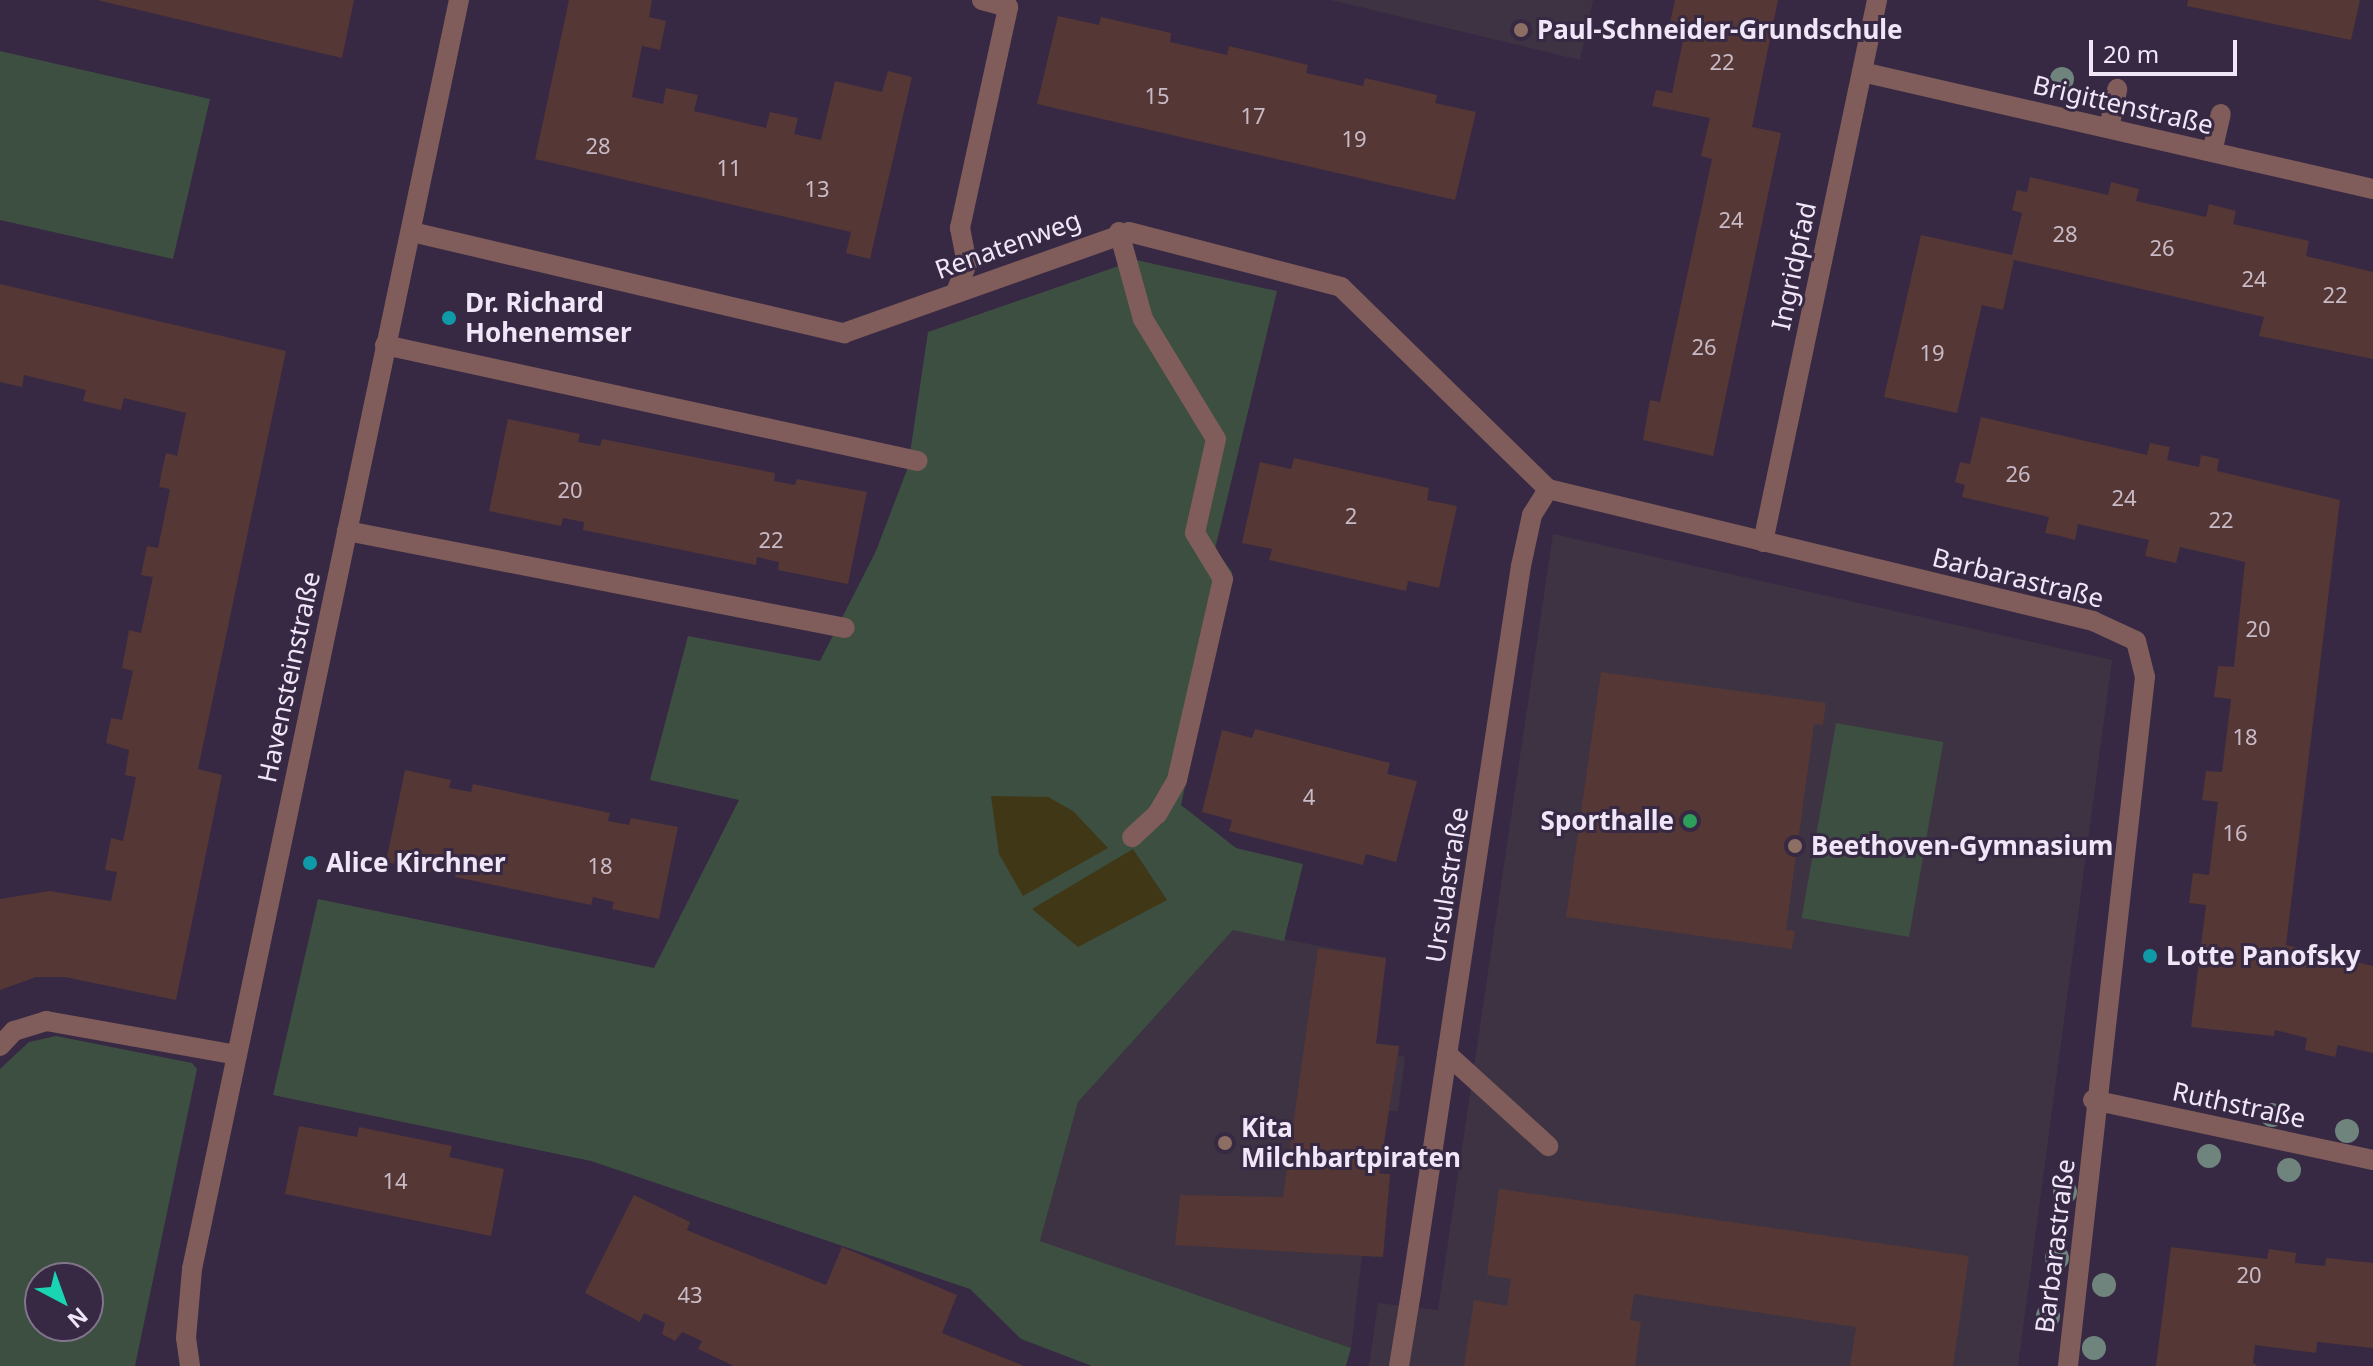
<!DOCTYPE html>
<html>
<head>
<meta charset="utf-8">
<style>
  body { margin:0 }
  #map { position:relative; width:2373px; height:1366px; overflow:hidden; background:#372943; font-family:"Noto Sans",sans-serif }
  div>[style] { position:absolute }
  [style*='--x'] { left:calc(var(--x)*1px); top:calc(var(--y)*1px); width:calc(var(--w)*1px); rotate:calc(var(--a)*1deg) }
  .education>* { inset:0; background:#3e3342 }
  .green>* { inset:0; background:#3c4f41; transform-origin:0 0 }
  .sand>* { inset:0; background:#403717 }
  .building>* { inset:0; background:#553735 }
  .service>* { height:20px; margin:-10px; padding:0 10px; transform-origin:10px; border-radius:10px; background:#805d5a }
  .minor>* { height:20px; margin:-10px; padding:0 10px; transform-origin:10px; border-radius:10px; background:#805d5a }
  .trees>* { width:24px; height:24px; margin:-12px; border-radius:50%; background:#6e847c }
  .dots>* { width:22px; height:22px; translate:-50% -50%; box-sizing:border-box; border:4px solid #372943; border-radius:50% }
  span { translate:-50% -50%; white-space:nowrap; text-align:center; line-height:1.15; -webkit-text-stroke:6px #372943; paint-order:stroke }
  .number-label { font-size:22px; color:#c8bac6 }
  .number-label span { -webkit-text-stroke-width:0 }
  .poi-label { font-size:26px; color:#efe6f7; font-weight:700 }
  .left { translate:0 -50%; text-align:left }
  .right { translate:-100% -50%; text-align:right }
  .street-label { font-size:26px; color:#efe6f7 }
  .north { position:absolute; left:24px; top:1262px; width:80px; height:80px; box-sizing:border-box; background:#372943; border:2px solid #81758b; border-radius:50%; rotate:139deg; font-size:22px; font-weight:700; line-height:32px; text-align:center; color:#efe6f7 }
  .north::after { content:''; display:block; margin:auto; width:28px; height:36px; background:#19d5b2; clip-path:polygon(50% 0,100% 100%,50% 72%,0 100%) }
  .scale { position:absolute; left:2089px; top:40px; width:148px; height:36px; box-sizing:border-box; border:4px solid #efe6f7; border-top:0; padding-left:10px; font-size:24px; line-height:28px; white-space:nowrap; color:#efe6f7; -webkit-text-stroke:6px #372943; paint-order:stroke }
</style>
</head>
<body>
<div id="map">
  <div class="education">
    <i style="clip-path:polygon(1331px 0,1593px 0,1580px 60px)"></i>
    <i style="clip-path:polygon(1553px 534px,2112px 660px,2018px 1366px,1369px 1366px,1378px 1303px,1438px 1310px)"></i>
    <i style="clip-path:polygon(1233px 930px,1386px 958px,1376px 1043px,1399px 1046px,1398px 1055px,1405px 1057px,1398px 1111px,1389px 1111px,1379px 1173px,1390px 1174px,1383px 1257px,1362px 1256px,1351px 1348px,1040px 1241px,1078px 1102px)"></i>
  </div>
  <div class="green">
    <i style="clip-path:polygon(0 51px,210px 99px,173px 259px,0 220px)"></i>
    <i style="clip-path:polygon(1136px 260px,1277px 291px,1215px 549px,1232px 572px,1181px 805px,1236px 848px,1303px 864px,1284px 941px,1233px 930px,1078px 1102px,1040px 1241px,1351px 1348px,1346px 1366px,1092px 1366px,1021px 1339px,970px 1289px,591px 1161px,273px 1095px,318px 899px,654px 968px,739px 800px,650px 780px,688px 636px,820px 661px,876px 551px,908px 467px,928px 332px)"></i>
    <i style="left:1836px;top:723px;width:109px;height:198px;rotate:10deg"></i>
    <i style="clip-path:polygon(evenodd,56px 1036px,192px 1063px,197px 1069px,135px 1366px,0 1366px,0 1069px,29px 1042px,56px 1036px,40px 1278px,88px 1278px,88px 1326px,40px 1326px,40px 1278px)"></i>
  </div>
  <div class="sand">
    <i style="clip-path:polygon(991px 796px,1048px 797px,1073px 811px,1108px 848px,1023px 896px,999px 854px)"></i>
    <i style="clip-path:polygon(1133px 849px,1167px 900px,1078px 947px,1032px 909px)"></i>
  </div>
  <div class="building">
    <i style="clip-path:polygon(97px 0,354px 0,342px 58px)"></i>
    <i style="clip-path:polygon(569px 0,652px 0,649px 17px,666px 21px,660px 50px,642px 46px,632px 97px,663px 104px,666px 88px,698px 95px,694px 111px,766px 128px,770px 112px,798px 118px,794px 134px,821px 140px,835px 81px,882px 92px,888px 71px,912px 77px,870px 259px,846px 253px,851px 232px,535px 159px)"></i>
    <i style="clip-path:polygon(1675px 0,1778px 0,1752px 127px,1781px 133px,1713px 456px,1643px 440px,1650px 400px,1660px 402px,1712px 159px,1701px 156px,1710px 118px,1652px 106px,1656px 90px,1672px 93px,1685px 31px,1669px 28px)"></i>
    <i style="clip-path:polygon(2188px 0,2360px 0,2351px 40px,2187px 6px)"></i>
    <i style="clip-path:polygon(1058px 16px,1099px 25px,1101px 17px,1171px 33px,1170px 42px,1227px 55px,1229px 46px,1308px 65px,1306px 73px,1363px 86px,1365px 78px,1437px 95px,1435px 103px,1476px 112px,1455px 200px,1037px 104px)"></i>
    <i style="clip-path:polygon(2030px 177px,2108px 195px,2111px 182px,2139px 189px,2136px 201px,2206px 217px,2209px 204px,2236px 211px,2233px 224px,2309px 241px,2306px 256px,2373px 272px,2373px 359px,2259px 336px,2264px 317px,2014px 260px,2003px 310px,1982px 305px,1957px 413px,1884px 397px,1921px 235px,2012px 255px,2022px 213px,2012px 210px,2017px 190px,2027px 192px)"></i>
    <i style="clip-path:polygon(0 284px,286px 351px,198px 769px,222px 775px,176px 1000px,65px 977px,36px 977px,0 990px,0 899px,49px 891px,111px 901px,117px 872px,105px 870px,111px 838px,123px 841px,136px 777px,125px 775px,129px 750px,106px 743px,111px 718px,122px 720px,133px 671px,122px 668px,129px 630px,141px 633px,153px 577px,141px 575px,147px 546px,158px 548px,170px 489px,159px 487px,162px 470px,166px 453px,177px 456px,186px 413px,124px 398px,121px 410px,83px 401px,86px 390px,24px 375px,22px 387px,0 382px)"></i>
    <i style="clip-path:polygon(1981px 417px,2147px 455px,2150px 443px,2170px 447px,2167px 460px,2199px 467px,2201px 455px,2219px 459px,2217px 471px,2340px 500px,2286px 945px,2373px 966px,2373px 1053px,2338px 1045px,2335px 1057px,2305px 1050px,2307px 1038px,2275px 1030px,2274px 1036px,2191px 1027px,2206px 905px,2189px 903px,2193px 873px,2209px 875px,2218px 802px,2202px 800px,2206px 771px,2222px 772px,2231px 699px,2214px 697px,2218px 666px,2234px 667px,2245px 562px,2180px 547px,2176px 563px,2145px 556px,2149px 540px,2078px 524px,2075px 540px,2060px 536px,2045px 533px,2049px 517px,1962px 497px,1965px 485px,1955px 482px,1960px 462px,1970px 464px)"></i>
    <i style="clip-path:polygon(508px 419px,580px 434px,578px 442px,600px 446px,602px 439px,775px 473px,774px 481px,795px 485px,797px 479px,867px 492px,848px 584px,778px 570px,779px 562px,757px 557px,756px 565px,583px 530px,584px 522px,563px 518px,561px 526px,489px 511px)"></i>
    <i style="clip-path:polygon(1294px 458px,1429px 488px,1427px 500px,1457px 506px,1439px 588px,1408px 581px,1406px 591px,1269px 560px,1272px 549px,1242px 543px,1260px 462px,1291px 469px)"></i>
    <i style="clip-path:polygon(1601px 672px,1826px 703px,1823px 725px,1814px 724px,1786px 930px,1795px 931px,1792px 949px,1566px 917px)"></i>
    <i style="clip-path:polygon(1255px 729px,1390px 763px,1387px 774px,1417px 781px,1396px 862px,1366px 854px,1363px 865px,1229px 831px,1232px 820px,1202px 812px,1222px 730px,1252px 738px)"></i>
    <i style="clip-path:polygon(405px 770px,451px 780px,449px 788px,471px 792px,473px 784px,610px 813px,608px 821px,629px 825px,631px 818px,678px 827px,659px 919px,612px 909px,614px 902px,593px 897px,591px 905px,455px 877px,456px 868px,434px 863px,432px 872px,386px 862px)"></i>
    <i style="clip-path:polygon(1318px 948px,1386px 958px,1376px 1044px,1399px 1046px,1379px 1174px,1390px 1174px,1383px 1257px,1175px 1245px,1180px 1195px,1283px 1197px)"></i>
    <i style="clip-path:polygon(299px 1126px,357px 1137px,359px 1127px,452px 1146px,449px 1157px,504px 1169px,491px 1236px,285px 1194px)"></i>
    <i style="clip-path:polygon(1499px 1189px,1969px 1256px,1953px 1366px,1850px 1366px,1856px 1327px,1634px 1294px,1630px 1320px,1641px 1322px,1635px 1366px,1464px 1366px,1474px 1300px,1507px 1306px,1511px 1279px,1487px 1275px)"></i>
    <i style="clip-path:polygon(634px 1195px,690px 1222px,687px 1230px,701px 1236px,826px 1285px,842px 1247px,957px 1295px,942px 1333px,1024px 1366px,734px 1366px,698px 1349px,702px 1341px,682px 1332px,675px 1341px,662px 1334px,665px 1323px,644px 1313px,640px 1322px,585px 1293px)"></i>
    <i style="clip-path:polygon(2171px 1247px,2267px 1259px,2269px 1249px,2296px 1253px,2295px 1263px,2325px 1266px,2326px 1258px,2373px 1263px,2373px 1348px,2317px 1342px,2316px 1353px,2255px 1345px,2253px 1363px,2258px 1366px,2156px 1366px)"></i>
  </div>
  <div class="service">
    <i style="--x:2109;--y:128;--w:40;--a:-78"></i>
    <i style="--x:2212;--y:152;--w:39;--a:-77"></i>
    <i style="--x:1119;--y:232;--w:90;--a:74.6"></i>
    <i style="--x:1143;--y:319;--w:140;--a:58.7"></i>
    <i style="--x:1216;--y:439;--w:96;--a:102.6"></i>
    <i style="--x:1195;--y:533;--w:54;--a:58.7"></i>
    <i style="--x:1223;--y:579;--w:206;--a:102.9"></i>
    <i style="--x:1177;--y:780;--w:39;--a:120"></i>
    <i style="--x:1157;--y:814;--w:34;--a:137"></i>
    <i style="--x:956;--y:292;--w:30;--a:-69"></i>
    <i style="--x:967;--y:264;--w:37;--a:-101"></i>
    <i style="--x:960;--y:228;--w:226;--a:-77.7"></i>
    <i style="--x:1008;--y:7;--w:27;--a:-165"></i>
    <i style="--x:385;--y:345;--w:545;--a:12.28"></i>
    <i style="--x:347;--y:531;--w:507;--a:11.02"></i>
    <i style="--x:0;--y:1046;--w:21;--a:-47"></i>
    <i style="--x:14;--y:1031;--w:34;--a:-17"></i>
    <i style="--x:46;--y:1021;--w:194;--a:10.1"></i>
    <i style="--x:1447;--y:1054;--w:137;--a:42.3"></i>
    <i style="--x:1399;--y:1366;--w:74;--a:-80.7"></i>
  </div>
  <div class="minor">
    <i style="--x:1862;--y:72;--w:524;--a:12.9"></i>
    <i style="--x:412;--y:232;--w:444;--a:13.2"></i>
    <i style="--x:844;--y:333;--w:302;--a:-19.5"></i>
    <i style="--x:1129;--y:232;--w:219;--a:14.5"></i>
    <i style="--x:1341;--y:287;--w:289;--a:44.3"></i>
    <i style="--x:1548;--y:489;--w:561;--a:13.61"></i>
    <i style="--x:2093;--y:621;--w:47;--a:24.9"></i>
    <i style="--x:2136;--y:641;--w:37;--a:76"></i>
    <i style="--x:2145;--y:677;--w:693;--a:96.38"></i>
    <i style="--x:1763;--y:542;--w:554;--a:-78.12"></i>
    <i style="--x:2093;--y:1100;--w:286;--a:12.1"></i>
    <i style="--x:1411;--y:1293;--w:735;--a:-81.4"></i>
    <i style="--x:1521;--y:566;--w:52;--a:-77.8"></i>
    <i style="--x:1532;--y:515;--w:31;--a:-58"></i>
    <i style="--x:190;--y:1366;--w:28;--a:-98"></i>
    <i style="--x:186;--y:1338;--w:69;--a:-85"></i>
    <i style="--x:192;--y:1269;--w:1297;--a:-78.12"></i>
  </div>
  <div class="trees">
    <i style="left:2062px;top:79px"></i>
    <i style="left:2272px;top:1115px"></i>
    <i style="left:2347px;top:1131px"></i>
    <i style="left:2209px;top:1156px"></i>
    <i style="left:2289px;top:1170px"></i>
    <i style="left:2065px;top:1192px"></i>
    <i style="left:2057px;top:1258px"></i>
    <i style="left:2104px;top:1285px"></i>
    <i style="left:2048px;top:1316px"></i>
    <i style="left:2094px;top:1348px"></i>
  </div>
  <div class="dots">
    <i style="left:1521px;top:30px;background:#8d6e63"></i>
    <i style="left:449px;top:318px;background:#0f9aa8"></i>
    <i style="left:1690px;top:821px;background:#2e9e5b"></i>
    <i style="left:1795px;top:846px;background:#8d6e63"></i>
    <i style="left:310px;top:863px;background:#0f9aa8"></i>
    <i style="left:2150px;top:956px;background:#0f9aa8"></i>
    <i style="left:1225px;top:1143px;background:#8d6e63"></i>
  </div>
  <div class="number-label">
    <span style="left:1722px;top:62px">22</span>
    <span style="left:1157px;top:96px">15</span>
    <span style="left:1253px;top:116px">17</span>
    <span style="left:1354px;top:139px">19</span>
    <span style="left:598px;top:146px">28</span>
    <span style="left:729px;top:168px">11</span>
    <span style="left:817px;top:189px">13</span>
    <span style="left:1731px;top:220px">24</span>
    <span style="left:2065px;top:234px">28</span>
    <span style="left:2162px;top:248px">26</span>
    <span style="left:2254px;top:279px">24</span>
    <span style="left:2335px;top:295px">22</span>
    <span style="left:1704px;top:347px">26</span>
    <span style="left:1932px;top:353px">19</span>
    <span style="left:2018px;top:474px">26</span>
    <span style="left:570px;top:490px">20</span>
    <span style="left:2124px;top:498px">24</span>
    <span style="left:1351px;top:516px">2</span>
    <span style="left:2221px;top:520px">22</span>
    <span style="left:771px;top:540px">22</span>
    <span style="left:2258px;top:629px">20</span>
    <span style="left:2245px;top:737px">18</span>
    <span style="left:1309px;top:797px">4</span>
    <span style="left:2235px;top:833px">16</span>
    <span style="left:600px;top:866px">18</span>
    <span style="left:395px;top:1181px">14</span>
    <span style="left:2249px;top:1275px">20</span>
    <span style="left:690px;top:1295px">43</span>
  </div>
  <div class="poi-label">
    <span class="left" style="left:1537px;top:30px">Paul-Schneider-Grundschule</span>
    <span class="left" style="left:465px;top:318px">Dr. Richard<br>Hohenemser</span>
    <span class="right" style="left:1674px;top:821px">Sporthalle</span>
    <span class="left" style="left:1811px;top:846px">Beethoven-Gymnasium</span>
    <span class="left" style="left:326px;top:863px">Alice Kirchner</span>
    <span class="left" style="left:2166px;top:956px">Lotte Panofsky</span>
    <span class="left" style="left:1241px;top:1143px">Kita<br>Milchbartpiraten</span>
  </div>
  <div class="street-label">
    <span style="left:2123px;top:105px;rotate:13deg">Brigittenstraße</span>
    <span style="left:1008px;top:245px;rotate:-20deg">Renatenweg</span>
    <span style="left:1794px;top:266px;rotate:-78deg">Ingridpfad</span>
    <span style="left:2018px;top:578px;rotate:14deg">Barbarastraße</span>
    <span style="left:289px;top:677px;rotate:-78deg">Havensteinstraße</span>
    <span style="left:1447px;top:885px;rotate:-81deg">Ursulastraße</span>
    <span style="left:2239px;top:1105px;rotate:12deg">Ruthstraße</span>
    <span style="left:2055px;top:1246px;rotate:-83deg">Barbarastraße</span>
  </div>
  <div class="north">N</div>
  <div class="scale">20 m</div>
</div>
</body>
</html>
